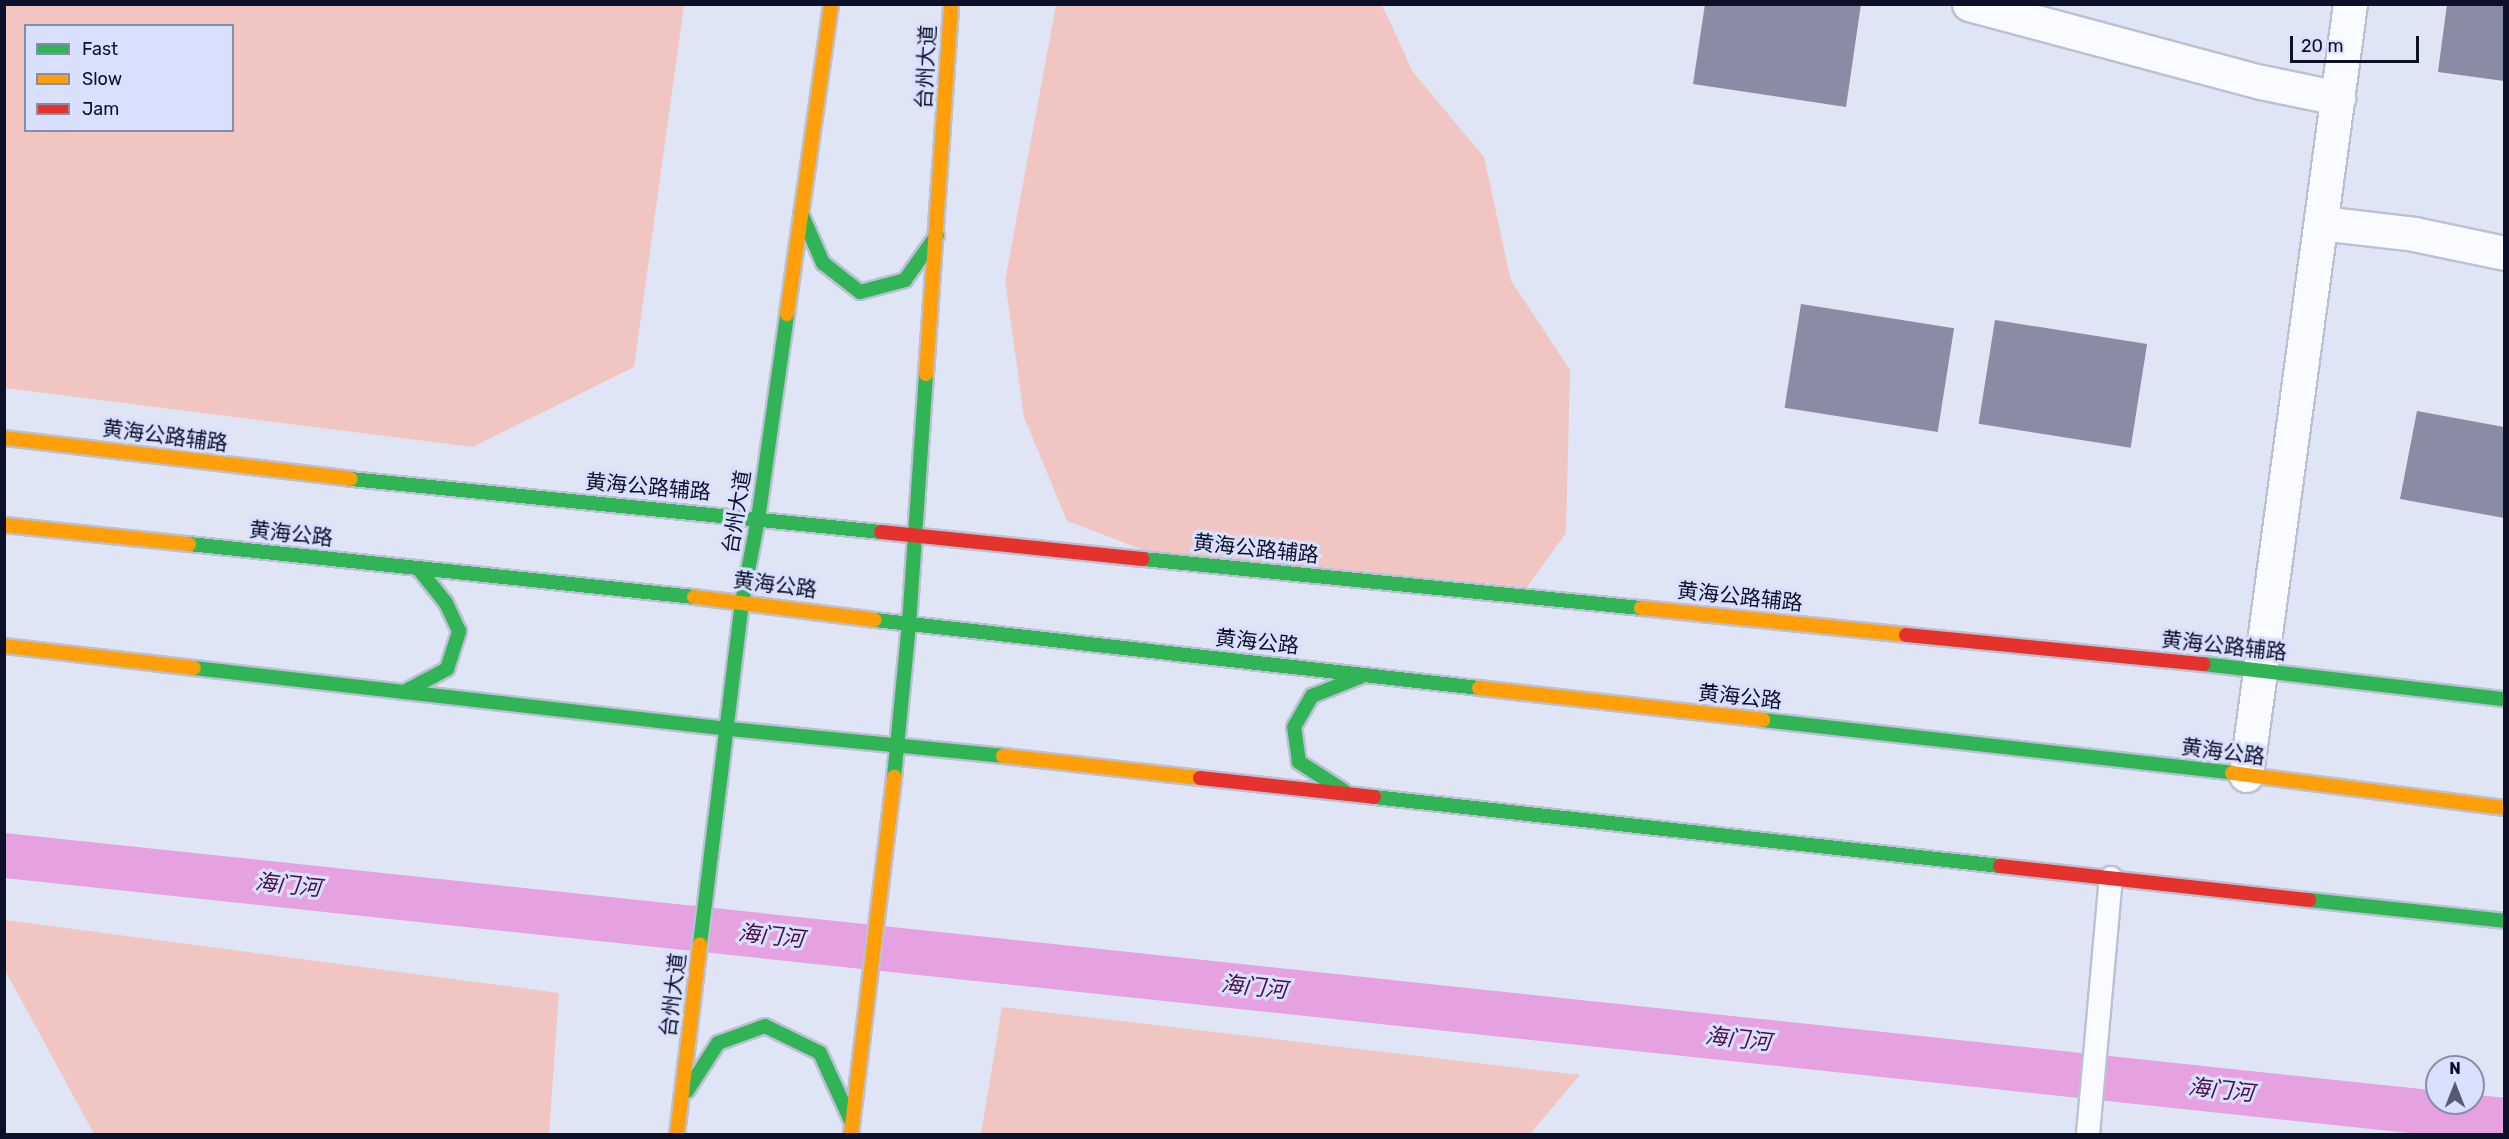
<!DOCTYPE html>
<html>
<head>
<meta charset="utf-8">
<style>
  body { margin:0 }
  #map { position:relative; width:2509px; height:1139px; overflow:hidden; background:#e0e5f6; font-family:Rubik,"Noto Sans SC",sans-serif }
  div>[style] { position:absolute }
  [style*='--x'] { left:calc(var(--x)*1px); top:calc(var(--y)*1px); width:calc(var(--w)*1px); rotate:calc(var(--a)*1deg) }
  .green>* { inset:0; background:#f0c5c2 }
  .canal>* { height:45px; margin:-22.5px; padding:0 22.5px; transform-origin:22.5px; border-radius:22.5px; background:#e6a2e0 }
  .building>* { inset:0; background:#8a8ca6; transform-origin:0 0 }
  .roads { filter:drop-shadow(2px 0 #bbc0d4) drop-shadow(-2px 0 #bbc0d4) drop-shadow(0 2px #bbc0d4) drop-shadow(0 -2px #bbc0d4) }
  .lane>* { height:22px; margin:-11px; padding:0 11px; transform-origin:11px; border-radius:11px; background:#fafbfe }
  .street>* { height:33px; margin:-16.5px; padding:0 16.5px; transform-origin:16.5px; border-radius:16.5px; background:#fafbfe }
  .fast>* { height:14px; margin:-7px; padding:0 7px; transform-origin:7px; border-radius:7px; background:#30b455 }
  .slow>* { height:14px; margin:-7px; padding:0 7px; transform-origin:7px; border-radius:7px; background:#ff9f0a }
  .jam>* { height:14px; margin:-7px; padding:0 7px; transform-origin:7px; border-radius:7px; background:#e5322d }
  span { translate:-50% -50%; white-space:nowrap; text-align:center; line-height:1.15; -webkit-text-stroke:6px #d8e0fe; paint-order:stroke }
  .street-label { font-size:21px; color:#0c1029 }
  .water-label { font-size:22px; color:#490c41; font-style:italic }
  .frame { position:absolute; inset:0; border:6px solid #0c1029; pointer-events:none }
  .legend { position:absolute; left:24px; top:24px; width:210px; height:108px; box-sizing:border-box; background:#d8e0fe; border:2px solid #868da9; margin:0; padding:8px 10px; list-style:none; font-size:18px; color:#0c1029 }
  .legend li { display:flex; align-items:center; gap:12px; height:30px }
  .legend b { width:30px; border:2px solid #868da9 }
  .north { position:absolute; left:2425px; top:1055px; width:60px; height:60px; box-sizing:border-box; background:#d8e0fe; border:2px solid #868da9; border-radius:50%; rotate:0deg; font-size:16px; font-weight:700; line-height:24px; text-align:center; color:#0c1029 }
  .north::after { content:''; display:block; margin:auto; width:21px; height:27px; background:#565b71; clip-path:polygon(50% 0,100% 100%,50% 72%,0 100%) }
  .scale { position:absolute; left:2290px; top:36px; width:129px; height:27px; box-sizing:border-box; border:3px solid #0c1029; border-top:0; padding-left:8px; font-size:18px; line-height:21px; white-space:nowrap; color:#0c1029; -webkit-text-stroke:4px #d8e0fe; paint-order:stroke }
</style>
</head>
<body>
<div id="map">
  <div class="green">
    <i style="clip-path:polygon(evenodd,5px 4px,684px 5px,634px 367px,473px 447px,5px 388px,5px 4px,26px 26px,232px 26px,232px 130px,26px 130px,26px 26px)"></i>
    <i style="clip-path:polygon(1056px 5px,1382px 5px,1413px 72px,1484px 157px,1511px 281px,1570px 370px,1566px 533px,1527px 587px,1149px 552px,1067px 521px,1024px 417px,1005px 281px)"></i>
    <i style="clip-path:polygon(5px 920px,559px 993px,549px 1134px,94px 1134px,5px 970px)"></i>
    <i style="clip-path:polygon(1002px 1007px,1580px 1075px,1530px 1134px,981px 1134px)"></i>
  </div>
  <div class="canal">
    <i style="--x:4;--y:855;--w:2514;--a:6.05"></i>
  </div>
  <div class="building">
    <i style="clip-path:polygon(1705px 4px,1861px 4px,1846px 107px,1693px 84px)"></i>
    <i style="clip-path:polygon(2447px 4px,2504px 4px,2504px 81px,2438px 72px)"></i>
    <i style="left:1801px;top:304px;width:155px;height:105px;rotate:9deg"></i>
    <i style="left:1995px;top:320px;width:154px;height:105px;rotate:9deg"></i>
    <i style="clip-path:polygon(2417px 411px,2504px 427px,2504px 518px,2400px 499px)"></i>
  </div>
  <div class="roads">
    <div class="lane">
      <i style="--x:2088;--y:1134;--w:257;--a:-84.9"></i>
    </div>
    <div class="street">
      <i style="--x:1969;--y:4;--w:302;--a:15"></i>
      <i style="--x:2261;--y:82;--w:79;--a:11.7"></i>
      <i style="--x:2321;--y:223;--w:94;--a:6.7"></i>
      <i style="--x:2414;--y:234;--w:92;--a:11.9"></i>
      <i style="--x:2246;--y:775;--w:778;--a:-82.32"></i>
    </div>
    <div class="fast">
      <i style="--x:801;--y:213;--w:55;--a:66.3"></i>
      <i style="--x:823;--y:263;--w:47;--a:38.1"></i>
      <i style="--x:860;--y:292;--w:47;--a:-14.9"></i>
      <i style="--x:905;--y:280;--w:55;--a:-54.6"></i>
      <i style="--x:351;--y:479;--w:533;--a:5.71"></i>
      <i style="--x:189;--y:544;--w:508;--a:5.99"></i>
      <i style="--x:1143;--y:559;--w:500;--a:5.62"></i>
      <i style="--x:875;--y:620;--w:608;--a:6.42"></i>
      <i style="--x:2204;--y:664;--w:302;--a:6.7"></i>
      <i style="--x:194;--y:668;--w:538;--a:6.5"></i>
      <i style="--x:729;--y:729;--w:275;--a:5.6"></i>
      <i style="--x:404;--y:692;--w:49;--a:-28.1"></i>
      <i style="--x:447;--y:669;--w:40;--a:-72"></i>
      <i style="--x:459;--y:631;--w:31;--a:-115"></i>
      <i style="--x:446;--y:603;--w:45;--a:-128.7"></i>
      <i style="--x:1763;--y:720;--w:472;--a:6.4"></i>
      <i style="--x:894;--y:777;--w:154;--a:-84.4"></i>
      <i style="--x:909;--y:624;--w:251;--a:-86.1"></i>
      <i style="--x:1344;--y:791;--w:54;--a:-147.2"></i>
      <i style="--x:1299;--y:762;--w:35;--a:-98"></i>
      <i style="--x:1294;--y:727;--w:36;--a:-60"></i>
      <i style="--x:1312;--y:696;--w:52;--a:-21.6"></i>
      <i style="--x:1374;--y:797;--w:630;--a:6.29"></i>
      <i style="--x:2309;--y:900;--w:196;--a:6.1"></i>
      <i style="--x:700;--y:944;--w:345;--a:-83"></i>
      <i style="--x:742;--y:602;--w:85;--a:-79.1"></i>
      <i style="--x:758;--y:519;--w:207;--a:-81.9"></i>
      <i style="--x:687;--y:1091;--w:57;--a:-57.1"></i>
      <i style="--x:718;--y:1043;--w:50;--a:-19.9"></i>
      <i style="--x:765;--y:1026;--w:61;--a:26.1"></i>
      <i style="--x:820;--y:1053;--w:77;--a:65.4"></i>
    </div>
    <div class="slow">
      <i style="--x:787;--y:314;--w:313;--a:-81.9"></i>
      <i style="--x:926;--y:374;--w:371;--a:-86.1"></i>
      <i style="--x:4;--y:438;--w:349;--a:6.7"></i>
      <i style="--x:4;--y:525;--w:186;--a:5.9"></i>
      <i style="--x:694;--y:597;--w:182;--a:7.2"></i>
      <i style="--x:1641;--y:608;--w:266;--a:5.8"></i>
      <i style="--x:4;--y:646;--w:191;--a:6.6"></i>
      <i style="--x:1479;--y:688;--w:286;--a:6.4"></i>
      <i style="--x:1003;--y:756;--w:198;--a:6.4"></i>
      <i style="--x:2232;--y:773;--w:274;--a:7.3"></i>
      <i style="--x:677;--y:1134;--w:191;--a:-83.1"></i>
      <i style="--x:851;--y:1134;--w:360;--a:-83.1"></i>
    </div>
    <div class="jam">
      <i style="--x:881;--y:532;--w:263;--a:5.9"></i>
      <i style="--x:1906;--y:635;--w:299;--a:5.6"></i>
      <i style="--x:1200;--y:778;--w:175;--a:6.2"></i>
      <i style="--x:2000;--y:866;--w:311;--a:6.3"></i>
    </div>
  </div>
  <div class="street-label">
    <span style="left:926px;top:67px;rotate:-87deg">台州大道</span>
    <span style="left:165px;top:436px;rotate:7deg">黄海公路辅路</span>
    <span style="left:648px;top:487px;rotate:5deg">黄海公路辅路</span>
    <span style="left:737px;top:512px;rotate:-81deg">台州大道</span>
    <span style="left:291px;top:534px;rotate:6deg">黄海公路</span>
    <span style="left:1256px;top:549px;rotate:6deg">黄海公路辅路</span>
    <span style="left:775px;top:585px;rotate:7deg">黄海公路</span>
    <span style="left:1740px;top:597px;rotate:6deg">黄海公路辅路</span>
    <span style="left:1257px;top:642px;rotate:6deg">黄海公路</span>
    <span style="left:2224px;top:646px;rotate:6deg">黄海公路辅路</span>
    <span style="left:1740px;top:697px;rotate:6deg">黄海公路</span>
    <span style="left:2223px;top:752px;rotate:7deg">黄海公路</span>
    <span style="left:673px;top:995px;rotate:-83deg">台州大道</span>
  </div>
  <div class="water-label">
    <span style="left:288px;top:885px;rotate:6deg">海门河</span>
    <span style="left:771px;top:936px;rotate:6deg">海门河</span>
    <span style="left:1254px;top:987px;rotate:6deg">海门河</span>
    <span style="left:1738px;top:1039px;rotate:6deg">海门河</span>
    <span style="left:2221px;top:1090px;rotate:6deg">海门河</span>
  </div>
  <div class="frame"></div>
  <ul class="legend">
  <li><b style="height:8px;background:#30b455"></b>Fast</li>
  <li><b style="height:8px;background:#ff9f0a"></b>Slow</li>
  <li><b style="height:8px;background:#e5322d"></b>Jam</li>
  </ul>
  <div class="north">N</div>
  <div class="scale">20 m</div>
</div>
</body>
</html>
